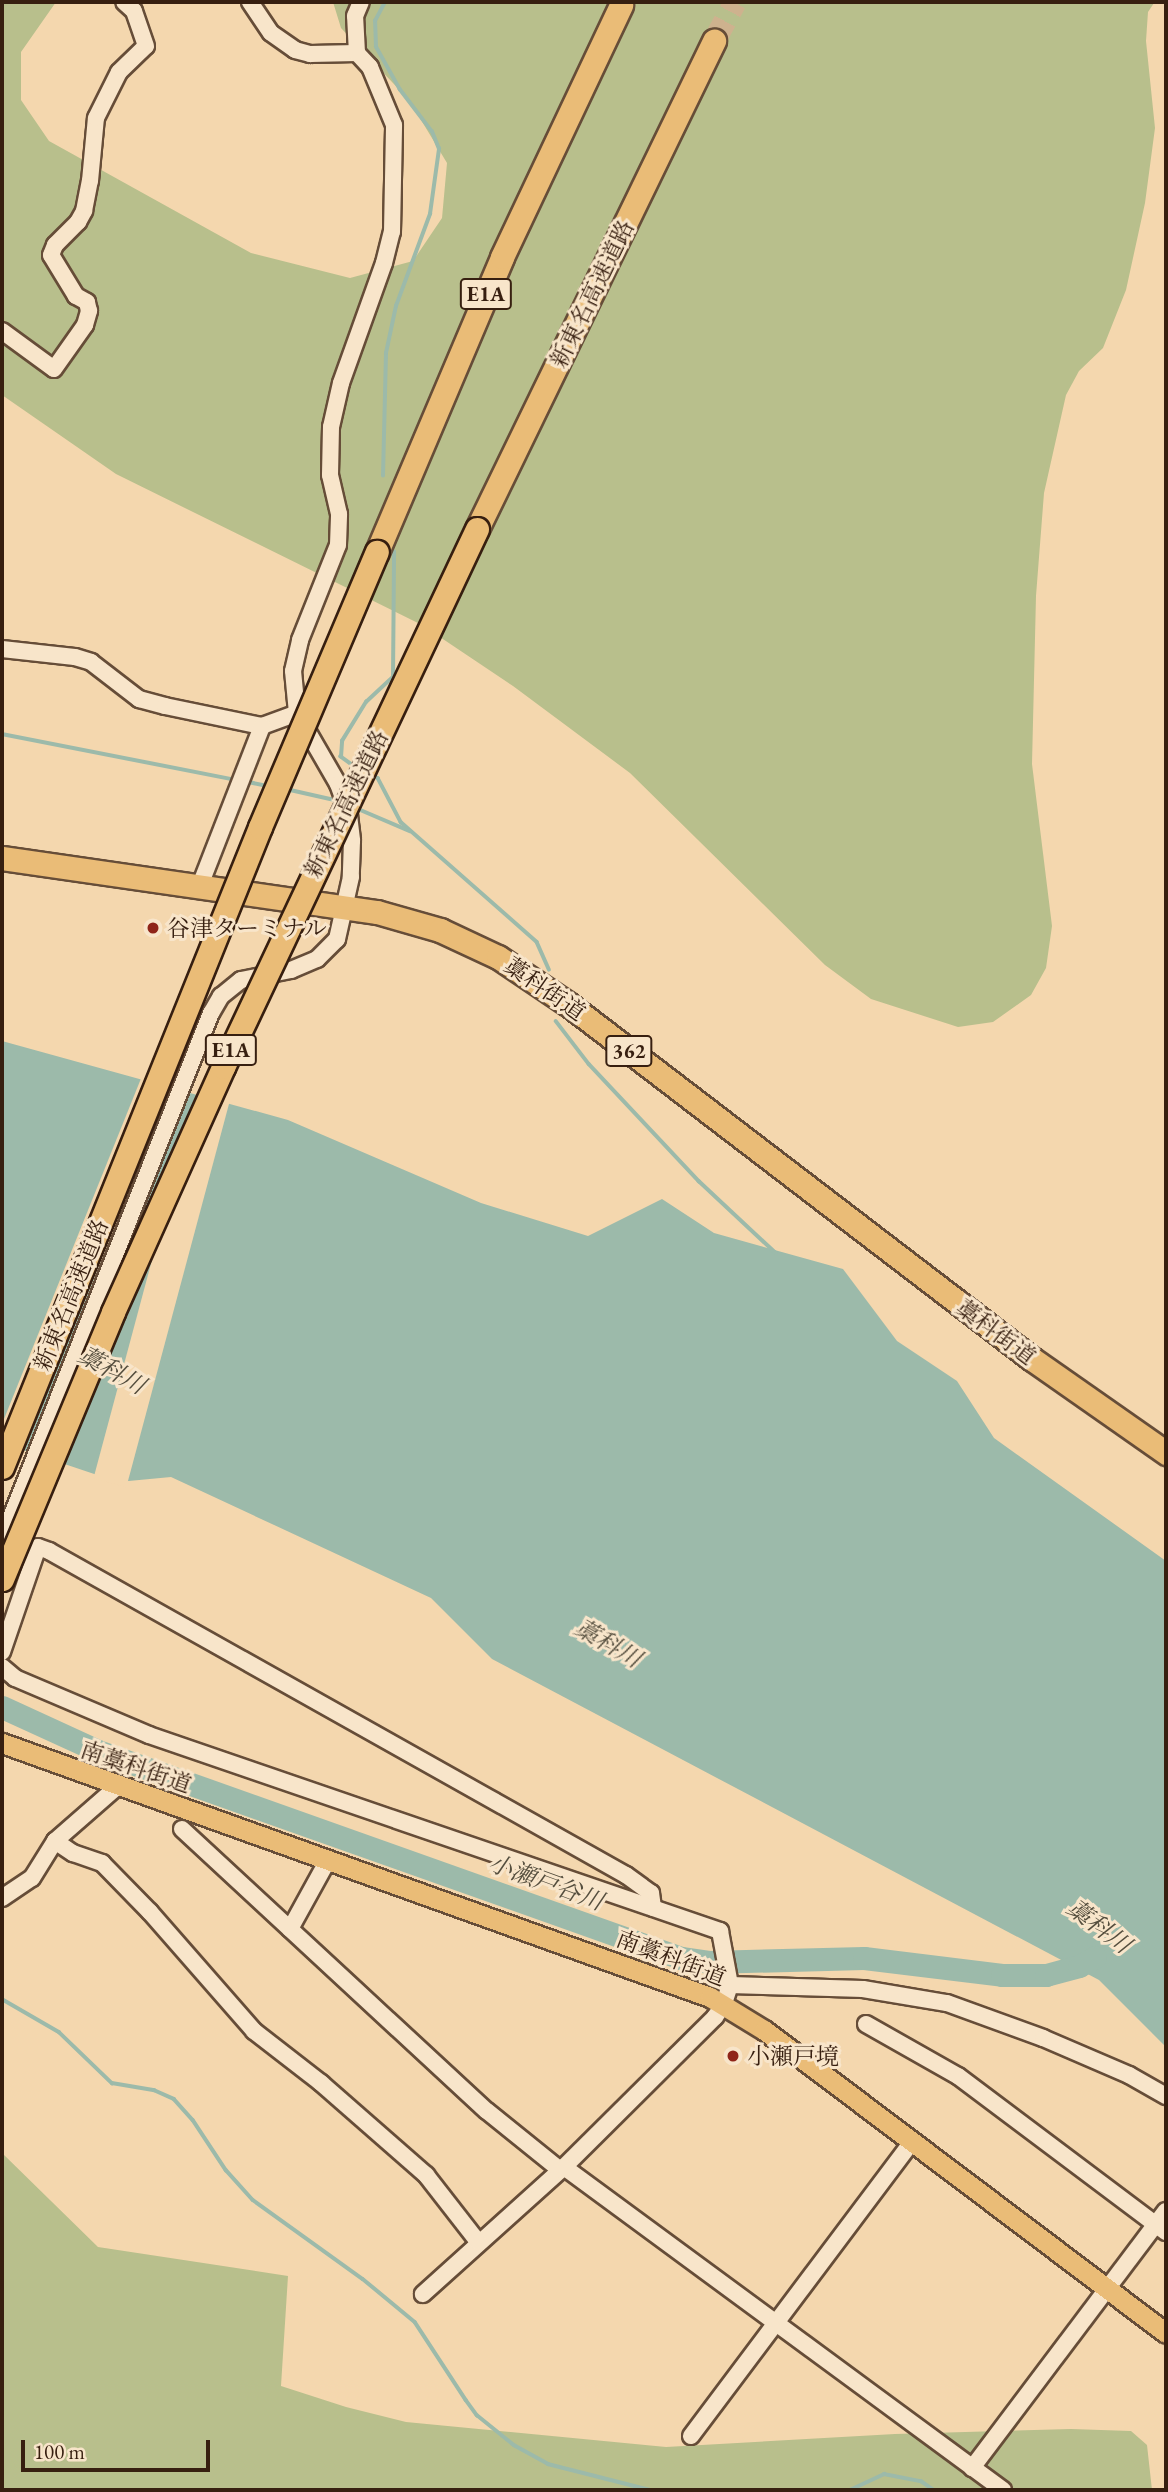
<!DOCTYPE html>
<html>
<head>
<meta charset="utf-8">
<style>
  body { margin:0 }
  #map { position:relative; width:1168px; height:2492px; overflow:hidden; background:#f4d7ae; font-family:"EB Garamond","Noto Serif JP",serif }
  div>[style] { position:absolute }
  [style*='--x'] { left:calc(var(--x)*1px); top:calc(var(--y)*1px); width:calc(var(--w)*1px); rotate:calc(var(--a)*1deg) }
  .green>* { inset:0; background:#b8bf8c }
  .water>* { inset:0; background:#9cbaaa }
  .pier>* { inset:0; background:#f4d7ae; transform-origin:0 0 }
  .stream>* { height:3.5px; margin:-1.75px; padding:0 1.75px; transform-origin:1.75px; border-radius:1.75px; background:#9cbaaa }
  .river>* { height:23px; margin:-11.5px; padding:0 11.5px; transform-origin:11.5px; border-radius:11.5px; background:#9cbaaa }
  .highway-tunnel>* { height:23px; margin-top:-11.5px; transform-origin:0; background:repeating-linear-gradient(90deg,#ceb28e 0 23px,transparent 0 34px) }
  .roads { filter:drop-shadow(2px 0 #664d38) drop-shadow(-2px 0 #664d38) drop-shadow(0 2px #664d38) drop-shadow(0 -2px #664d38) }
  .minor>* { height:16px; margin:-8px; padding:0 8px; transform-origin:8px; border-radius:8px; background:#f8e5ca }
  .major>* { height:19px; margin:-9.5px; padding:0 9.5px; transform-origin:9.5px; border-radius:9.5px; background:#eabc77 }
  .highway>* { height:23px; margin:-11.5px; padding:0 11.5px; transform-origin:11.5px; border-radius:11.5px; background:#eabc77 }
  .bridges { filter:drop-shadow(2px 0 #371f10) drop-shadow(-2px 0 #371f10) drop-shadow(0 2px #371f10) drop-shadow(0 -2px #371f10) }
  .highway-bridge>* { height:23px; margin:-11.5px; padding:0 11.5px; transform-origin:11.5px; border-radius:11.5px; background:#eabc77 }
  .dots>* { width:19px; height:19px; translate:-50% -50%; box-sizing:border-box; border:4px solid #f8e5ca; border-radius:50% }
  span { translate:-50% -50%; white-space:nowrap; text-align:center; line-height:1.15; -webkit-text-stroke:6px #f8e5ca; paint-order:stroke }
  .shield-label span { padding:2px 5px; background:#f8e5ca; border:2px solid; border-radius:5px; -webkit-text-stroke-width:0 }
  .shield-label { font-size:21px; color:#371f10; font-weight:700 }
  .street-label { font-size:23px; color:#371f10 }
  .poi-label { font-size:23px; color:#371f10 }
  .left { translate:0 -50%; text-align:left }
  .water-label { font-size:24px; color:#554e3e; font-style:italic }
  .frame { position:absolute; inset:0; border:4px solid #371f10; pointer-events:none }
  .scale { position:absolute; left:21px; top:2440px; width:189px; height:32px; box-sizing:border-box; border:4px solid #371f10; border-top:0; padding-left:9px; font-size:21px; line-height:24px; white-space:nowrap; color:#371f10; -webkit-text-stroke:5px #f8e5ca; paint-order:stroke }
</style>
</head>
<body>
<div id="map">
  <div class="green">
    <i style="clip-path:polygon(2px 2px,56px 2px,21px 52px,21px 100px,49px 141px,251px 253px,350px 278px,413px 261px,442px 218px,447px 163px,409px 100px,341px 28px,333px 2px,1166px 2px,1154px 3px,1148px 12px,1146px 41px,1155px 128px,1145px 203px,1126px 290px,1103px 348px,1079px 371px,1066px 395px,1044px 493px,1036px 596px,1032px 764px,1052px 926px,1046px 968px,1031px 995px,993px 1022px,958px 1027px,871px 999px,825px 965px,630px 773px,513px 686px,422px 625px,116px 474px,2px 395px)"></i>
    <i style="clip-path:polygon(2px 2153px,98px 2247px,288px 2276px,281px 2386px,346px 2407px,406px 2422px,666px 2447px,895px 2434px,1071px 2429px,1131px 2431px,1147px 2445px,1152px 2490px,2px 2490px)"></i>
  </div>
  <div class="water">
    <i style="clip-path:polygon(2px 1041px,288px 1120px,481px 1203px,588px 1236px,662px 1199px,714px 1233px,843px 1269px,897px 1341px,957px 1381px,994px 1438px,1166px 1561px,1166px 2047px,1099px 1980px,492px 1659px,431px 1598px,171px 1477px,118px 1482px,2px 1443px)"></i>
  </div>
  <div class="pier">
    <i style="clip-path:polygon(142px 1076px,174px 1085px,22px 1453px,2px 1446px,2px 1424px)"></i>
    <i style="left:197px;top:1092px;width:34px;height:400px;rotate:15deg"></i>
  </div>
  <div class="stream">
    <i style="--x:383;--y:476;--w:123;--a:-88.6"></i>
    <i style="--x:386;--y:353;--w:48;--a:-78"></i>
    <i style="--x:396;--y:306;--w:98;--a:-69.7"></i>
    <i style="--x:430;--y:214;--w:66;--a:-82.1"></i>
    <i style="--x:439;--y:149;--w:18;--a:-112"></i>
    <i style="--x:432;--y:132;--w:53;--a:-127.3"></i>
    <i style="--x:400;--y:90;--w:49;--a:-119.2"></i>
    <i style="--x:376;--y:47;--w:26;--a:-92"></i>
    <i style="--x:375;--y:21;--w:21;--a:-62"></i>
    <i style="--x:2;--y:734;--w:239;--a:11.1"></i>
    <i style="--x:356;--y:768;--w:19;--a:-144"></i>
    <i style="--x:341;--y:757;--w:16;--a:-86"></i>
    <i style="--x:342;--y:741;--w:46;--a:-58.4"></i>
    <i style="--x:366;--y:702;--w:37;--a:-43"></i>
    <i style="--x:393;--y:677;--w:125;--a:-89.5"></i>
    <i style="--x:370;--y:774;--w:9;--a:27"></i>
    <i style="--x:378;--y:778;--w:50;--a:62.4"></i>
    <i style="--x:401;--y:822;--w:181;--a:41.4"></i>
    <i style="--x:537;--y:942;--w:30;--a:66"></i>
    <i style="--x:244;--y:781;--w:25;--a:12"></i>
    <i style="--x:286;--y:789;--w:54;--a:12.8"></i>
    <i style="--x:356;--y:808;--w:59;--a:23.1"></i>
    <i style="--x:556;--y:1021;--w:54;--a:52.5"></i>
    <i style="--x:589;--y:1064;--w:161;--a:46.8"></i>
    <i style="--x:699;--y:1181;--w:105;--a:43.1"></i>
    <i style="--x:2;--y:1999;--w:66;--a:30.1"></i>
    <i style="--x:59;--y:2032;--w:74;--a:43.9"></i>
    <i style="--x:112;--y:2083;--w:43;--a:9.5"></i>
    <i style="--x:154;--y:2090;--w:22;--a:24"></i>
    <i style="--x:174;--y:2099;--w:28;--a:48"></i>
    <i style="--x:193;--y:2120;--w:60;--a:56.6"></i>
    <i style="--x:226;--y:2170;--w:40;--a:48"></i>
    <i style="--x:253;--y:2200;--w:135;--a:35.7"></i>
    <i style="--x:363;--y:2279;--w:67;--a:39.6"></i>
    <i style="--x:415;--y:2322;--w:93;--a:56.8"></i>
    <i style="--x:466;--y:2400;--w:19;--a:54"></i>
    <i style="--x:477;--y:2415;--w:48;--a:39"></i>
    <i style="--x:514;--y:2445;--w:39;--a:29"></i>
    <i style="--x:548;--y:2464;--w:105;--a:14.3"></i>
    <i style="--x:850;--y:2490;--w:38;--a:-25"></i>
    <i style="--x:884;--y:2474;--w:38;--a:11"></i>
    <i style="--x:921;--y:2481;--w:16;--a:35"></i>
  </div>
  <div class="river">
    <i style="--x:2;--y:1707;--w:106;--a:24.6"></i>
    <i style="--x:98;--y:1751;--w:619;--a:19.55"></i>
    <i style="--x:681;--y:1958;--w:28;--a:8"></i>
    <i style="--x:709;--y:1962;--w:155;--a:-1.5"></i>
    <i style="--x:864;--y:1958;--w:139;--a:7"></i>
    <i style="--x:1002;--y:1975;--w:44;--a:0"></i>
    <i style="--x:1046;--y:1975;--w:34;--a:-15"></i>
    <i style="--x:1079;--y:1966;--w:18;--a:-29"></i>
  </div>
  <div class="highway-tunnel">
    <i style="--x:714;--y:41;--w:44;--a:-61.7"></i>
  </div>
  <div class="roads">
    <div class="minor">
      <i style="--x:250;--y:2;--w:37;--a:56"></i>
      <i style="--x:271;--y:33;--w:29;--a:35"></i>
      <i style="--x:295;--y:50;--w:16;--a:15"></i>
      <i style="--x:310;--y:54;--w:47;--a:-1.2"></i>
      <i style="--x:2;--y:331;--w:64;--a:36.2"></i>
      <i style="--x:54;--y:369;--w:54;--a:-54.8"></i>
      <i style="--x:85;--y:325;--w:15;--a:-74"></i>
      <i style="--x:89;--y:311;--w:9;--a:-103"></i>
      <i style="--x:87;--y:302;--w:13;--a:-151"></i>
      <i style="--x:76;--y:296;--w:48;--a:-121.4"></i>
      <i style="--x:51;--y:255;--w:11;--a:-68"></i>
      <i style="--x:55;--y:245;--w:33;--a:-45"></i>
      <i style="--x:78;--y:222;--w:13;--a:-61"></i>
      <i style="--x:84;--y:211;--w:31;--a:-79"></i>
      <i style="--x:90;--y:181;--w:63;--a:-84.6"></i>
      <i style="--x:96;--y:118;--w:51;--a:-63.4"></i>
      <i style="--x:119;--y:72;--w:37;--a:-44"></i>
      <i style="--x:146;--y:46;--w:37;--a:-109"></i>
      <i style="--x:134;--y:11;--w:13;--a:-138"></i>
      <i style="--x:2;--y:649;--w:73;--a:6.3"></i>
      <i style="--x:75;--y:657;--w:17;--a:17"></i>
      <i style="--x:91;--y:662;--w:61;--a:37.6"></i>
      <i style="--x:139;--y:699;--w:27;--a:15"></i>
      <i style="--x:165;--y:706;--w:99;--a:11.7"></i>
      <i style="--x:262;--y:726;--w:37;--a:-20"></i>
      <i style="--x:297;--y:713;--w:82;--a:60"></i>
      <i style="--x:338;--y:784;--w:33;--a:70"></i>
      <i style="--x:349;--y:815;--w:26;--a:83"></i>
      <i style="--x:352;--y:841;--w:36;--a:92"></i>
      <i style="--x:351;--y:877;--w:64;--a:102.7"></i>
      <i style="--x:337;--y:939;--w:28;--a:135"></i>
      <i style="--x:317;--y:959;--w:28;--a:157"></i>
      <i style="--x:291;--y:970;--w:51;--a:168.7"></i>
      <i style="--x:241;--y:980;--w:26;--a:141"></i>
      <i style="--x:221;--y:996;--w:20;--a:120"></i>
      <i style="--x:211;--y:1013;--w:567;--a:111.63"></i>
      <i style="--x:297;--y:713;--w:42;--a:-95.4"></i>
      <i style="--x:293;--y:671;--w:32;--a:-77"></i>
      <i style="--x:300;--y:640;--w:102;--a:-68.2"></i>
      <i style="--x:338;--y:545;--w:31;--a:-88"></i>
      <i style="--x:339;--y:514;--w:40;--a:-103"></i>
      <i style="--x:330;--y:475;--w:48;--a:-88.8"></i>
      <i style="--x:331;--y:427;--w:45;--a:-77.2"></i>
      <i style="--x:341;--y:383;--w:127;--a:-70.3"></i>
      <i style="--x:384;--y:263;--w:32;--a:-76"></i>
      <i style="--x:392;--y:232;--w:107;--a:-88.9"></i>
      <i style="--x:394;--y:125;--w:63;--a:-112.5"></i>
      <i style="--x:370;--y:67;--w:19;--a:-133"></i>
      <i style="--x:357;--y:53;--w:37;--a:-93"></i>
      <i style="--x:355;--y:16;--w:15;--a:-67"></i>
      <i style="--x:199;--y:888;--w:174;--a:-68.7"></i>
      <i style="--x:2;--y:1652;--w:111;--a:-71.1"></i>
      <i style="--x:38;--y:1547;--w:12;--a:20"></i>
      <i style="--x:49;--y:1551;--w:662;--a:29.32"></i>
      <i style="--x:626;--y:1875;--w:31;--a:36"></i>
      <i style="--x:651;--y:1893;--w:15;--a:82"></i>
      <i style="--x:2;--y:1667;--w:17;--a:40"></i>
      <i style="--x:15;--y:1678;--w:146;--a:23"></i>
      <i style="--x:149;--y:1735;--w:604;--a:18.95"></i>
      <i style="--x:720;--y:1931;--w:55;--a:79.5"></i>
      <i style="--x:730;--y:1985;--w:20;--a:108"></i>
      <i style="--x:724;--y:2004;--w:16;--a:125"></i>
      <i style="--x:715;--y:2017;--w:213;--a:135.2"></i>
      <i style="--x:564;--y:2167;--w:190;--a:138"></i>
      <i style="--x:182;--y:1829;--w:415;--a:42.8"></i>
      <i style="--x:487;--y:2111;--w:94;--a:38.9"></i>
      <i style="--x:55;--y:1841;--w:22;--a:34"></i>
      <i style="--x:73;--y:1853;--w:31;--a:19"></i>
      <i style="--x:102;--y:1863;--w:69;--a:45.6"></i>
      <i style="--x:150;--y:1912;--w:158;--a:48.8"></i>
      <i style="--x:254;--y:2031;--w:85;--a:37.8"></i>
      <i style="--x:321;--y:2083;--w:140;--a:41.2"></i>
      <i style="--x:426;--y:2175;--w:86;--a:52.1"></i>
      <i style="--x:2;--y:1898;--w:36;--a:-34"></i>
      <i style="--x:32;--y:1878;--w:44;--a:-58.1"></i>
      <i style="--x:55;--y:1841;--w:82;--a:-41.1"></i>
      <i style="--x:290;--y:1929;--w:79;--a:-61.2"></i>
      <i style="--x:730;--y:1985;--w:133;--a:1.7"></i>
      <i style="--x:863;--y:1989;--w:85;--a:9.5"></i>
      <i style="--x:947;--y:2003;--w:102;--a:20"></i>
      <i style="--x:1043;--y:2038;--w:94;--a:23.3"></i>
      <i style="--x:1129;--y:2075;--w:43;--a:29.6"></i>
      <i style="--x:866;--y:2024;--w:106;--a:29.5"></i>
      <i style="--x:958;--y:2076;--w:260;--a:36.9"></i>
      <i style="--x:564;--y:2167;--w:545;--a:36.34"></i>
      <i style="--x:691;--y:2436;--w:368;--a:-53.1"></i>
      <i style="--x:972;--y:2468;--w:322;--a:-53"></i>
    </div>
    <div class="major">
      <i style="--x:2;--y:1743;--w:752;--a:19.74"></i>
      <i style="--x:710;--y:1997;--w:63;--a:31.4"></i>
      <i style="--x:764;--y:2030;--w:503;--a:37.01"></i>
    </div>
    <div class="highway">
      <i style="--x:477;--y:529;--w:543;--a:-64.1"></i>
      <i style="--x:377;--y:552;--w:320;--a:-67"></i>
      <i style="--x:502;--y:257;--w:279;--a:-64.7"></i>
      <i style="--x:2;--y:858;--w:379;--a:8.2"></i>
      <i style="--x:377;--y:912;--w:66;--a:15.9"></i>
      <i style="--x:440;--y:930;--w:64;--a:25"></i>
      <i style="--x:498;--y:957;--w:84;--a:33.9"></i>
      <i style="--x:568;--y:1004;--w:584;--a:37.42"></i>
      <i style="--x:1032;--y:1359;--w:164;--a:35"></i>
    </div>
  </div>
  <div class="bridges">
    <div class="highway-bridge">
      <i style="--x:2;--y:1467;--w:690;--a:-68.04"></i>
      <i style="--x:260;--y:827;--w:299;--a:-67"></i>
      <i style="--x:2;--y:1579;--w:289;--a:-67.4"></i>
      <i style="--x:113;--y:1312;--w:269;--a:-65.8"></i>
      <i style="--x:223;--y:1067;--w:595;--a:-64.73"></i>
    </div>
  </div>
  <div class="dots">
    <i style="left:153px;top:928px;background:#8f2418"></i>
    <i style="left:733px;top:2056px;background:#8f2418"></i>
  </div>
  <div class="shield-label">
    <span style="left:486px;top:294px">E1A</span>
    <span style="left:231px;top:1050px">E1A</span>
    <span style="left:629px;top:1051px">362</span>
  </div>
  <div class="street-label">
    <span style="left:592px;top:294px;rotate:-64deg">新東名高速道路</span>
    <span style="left:346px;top:804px;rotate:-64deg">新東名高速道路</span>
    <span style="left:545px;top:989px;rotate:35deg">藁科街道</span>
    <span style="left:71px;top:1295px;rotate:-68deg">新東名高速道路</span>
    <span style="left:996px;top:1332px;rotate:37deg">藁科街道</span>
    <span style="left:136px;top:1767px;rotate:19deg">南藁科街道</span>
    <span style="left:671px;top:1958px;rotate:21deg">南藁科街道</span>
  </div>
  <div class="poi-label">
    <span class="left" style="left:167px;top:928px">谷津ターミナル</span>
    <span class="left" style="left:747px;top:2056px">小瀬戸境</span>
  </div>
  <div class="water-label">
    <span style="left:112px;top:1370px;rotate:29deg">藁科川</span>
    <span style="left:608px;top:1643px;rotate:30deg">藁科川</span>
    <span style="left:546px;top:1882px;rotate:20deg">小瀬戸谷川</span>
    <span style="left:1099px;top:1926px;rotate:37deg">藁科川</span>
  </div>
  <div class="frame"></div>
  <div class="scale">100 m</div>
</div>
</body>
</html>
